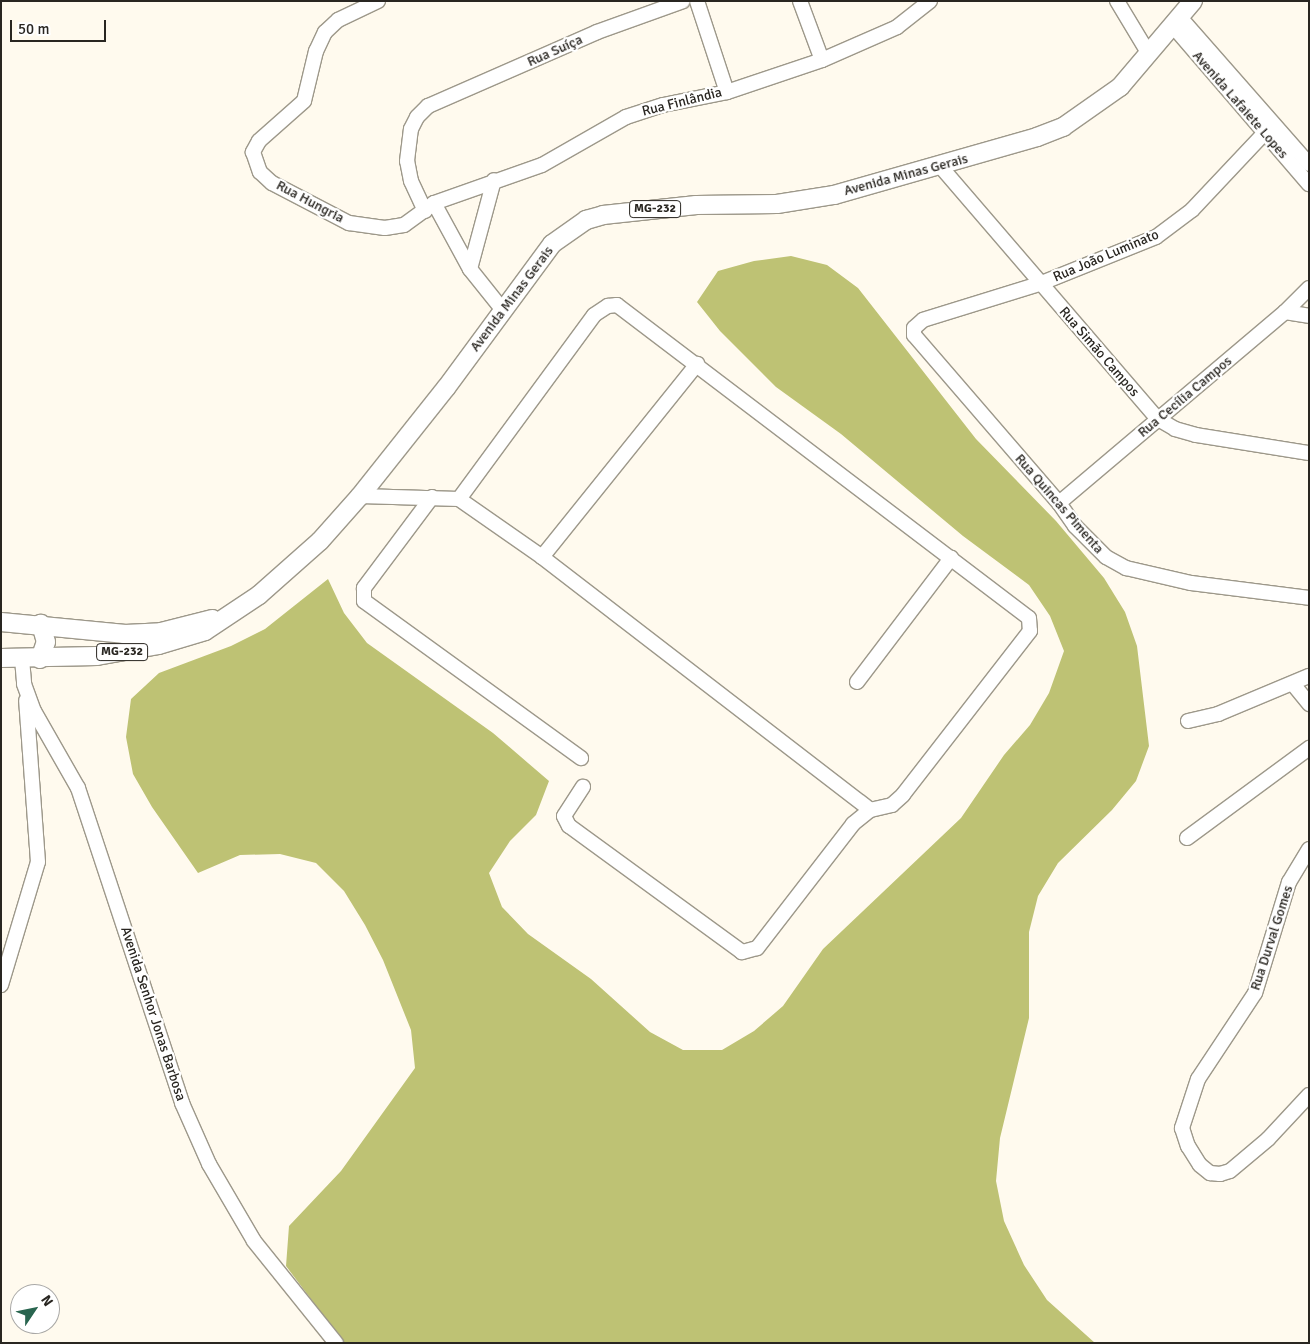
<!DOCTYPE html>
<html>
<head>
<meta charset="utf-8">
<style>
  body { margin:0 }
  #map { position:relative; width:1310px; height:1344px; overflow:hidden; background:#fffaee; font-family:Signika,sans-serif }
  div>[style] { position:absolute }
  [style*='--x'] { left:calc(var(--x)*1px); top:calc(var(--y)*1px); width:calc(var(--w)*1px); rotate:calc(var(--a)*1deg) }
  .forest>* { inset:0; background:#bec274 }
  .roads { filter:drop-shadow(1px 0 #9d988a) drop-shadow(-1px 0 #9d988a) drop-shadow(0 1px #9d988a) drop-shadow(0 -1px #9d988a) }
  .minor>* { height:14px; margin:-7px; padding:0 7px; transform-origin:7px; border-radius:7px; background:#fff }
  .major>* { height:18px; margin:-9px; padding:0 9px; transform-origin:9px; border-radius:9px; background:#fff }
  span { translate:-50% -50%; white-space:nowrap; text-align:center; line-height:1.15; -webkit-text-stroke:4.5px #fff; paint-order:stroke }
  .shield-label span { padding:1px 4px; background:#fff; border:1px solid; border-radius:4px; -webkit-text-stroke-width:0 }
  .shield-label { font-size:12px; color:#292621; font-weight:700 }
  .street-label { font-size:14px; color:#292621 }
  .frame { position:absolute; inset:0; border:2px solid #292621; pointer-events:none }
  .north { position:absolute; left:10px; top:1284px; width:50px; height:50px; box-sizing:border-box; background:#fff; border:1px solid #a9a8a6; border-radius:50%; rotate:56deg; font-size:14px; font-weight:700; line-height:20px; text-align:center; color:#292621 }
  .north::after { content:''; display:block; margin:auto; width:18px; height:22px; background:#29654f; clip-path:polygon(50% 0,100% 100%,50% 72%,0 100%) }
  .scale { position:absolute; left:10px; top:20px; width:96px; height:22px; box-sizing:border-box; border:2px solid #292621; border-top:0; padding-left:6px; font-size:15px; line-height:18px; white-space:nowrap; color:#292621; -webkit-text-stroke:4px #fff; paint-order:stroke }
</style>
</head>
<body>
<div id="map">
  <div class="forest">
    <i style="clip-path:polygon(791px 256px,827px 265px,858px 288px,976px 439px,1056px 521px,1104px 578px,1125px 612px,1137px 646px,1149px 746px,1136px 781px,1112px 810px,1058px 863px,1038px 896px,1029px 932px,1029px 1018px,1000px 1138px,996px 1181px,1004px 1221px,1024px 1265px,1047px 1300px,1095px 1343px,344px 1343px,286px 1266px,289px 1226px,341px 1171px,415px 1068px,411px 1030px,383px 960px,365px 925px,344px 891px,316px 863px,280px 854px,240px 855px,198px 873px,152px 807px,133px 774px,126px 737px,131px 699px,159px 673px,231px 646px,265px 629px,328px 579px,344px 613px,367px 643px,493px 733px,549px 781px,536px 815px,510px 841px,489px 873px,502px 907px,528px 934px,591px 979px,650px 1032px,683px 1050px,722px 1050px,754px 1031px,783px 1006px,823px 949px,961px 818px,1004px 755px,1030px 725px,1049px 693px,1064px 651px,1050px 616px,1029px 585px,963px 536px,841px 434px,776px 387px,720px 331px,697px 302px,718px 271px,754px 261px)"></i>
  </div>
  <div class="roads">
    <div class="minor">
      <i style="--x:378;--y:1;--w:44;--a:154.6"></i>
      <i style="--x:338;--y:20;--w:18;--a:137"></i>
      <i style="--x:325;--y:32;--w:21;--a:115"></i>
      <i style="--x:316;--y:51;--w:51;--a:103.5"></i>
      <i style="--x:304;--y:101;--w:60;--a:138.4"></i>
      <i style="--x:259;--y:141;--w:13;--a:119"></i>
      <i style="--x:253;--y:152;--w:21;--a:71"></i>
      <i style="--x:260;--y:172;--w:16;--a:43"></i>
      <i style="--x:272;--y:183;--w:87;--a:27.5"></i>
      <i style="--x:349;--y:223;--w:36;--a:8"></i>
      <i style="--x:385;--y:228;--w:19;--a:-9"></i>
      <i style="--x:404;--y:225;--w:37;--a:-36"></i>
      <i style="--x:434;--y:203;--w:114;--a:-19.4"></i>
      <i style="--x:542;--y:165;--w:97;--a:-29.7"></i>
      <i style="--x:626;--y:117;--w:39;--a:-18"></i>
      <i style="--x:663;--y:105;--w:65;--a:-11.5"></i>
      <i style="--x:727;--y:92;--w:100;--a:-18.6"></i>
      <i style="--x:822;--y:60;--w:82;--a:-23.7"></i>
      <i style="--x:897;--y:27;--w:42;--a:-38.2"></i>
      <i style="--x:697;--y:1;--w:96;--a:71.8"></i>
      <i style="--x:800;--y:1;--w:63;--a:69.6"></i>
      <i style="--x:1117;--y:1;--w:62;--a:58.9"></i>
      <i style="--x:1179;--y:16;--w:197;--a:48.7"></i>
      <i style="--x:1172;--y:25;--w:210;--a:49.3"></i>
      <i style="--x:1273;--y:124;--w:118;--a:133.3"></i>
      <i style="--x:1192;--y:210;--w:45;--a:143.1"></i>
      <i style="--x:1156;--y:237;--w:126;--a:158.1"></i>
      <i style="--x:1039;--y:284;--w:121;--a:162.8"></i>
      <i style="--x:923;--y:320;--w:12;--a:138"></i>
      <i style="--x:914;--y:328;--w:7;--a:90"></i>
      <i style="--x:914;--y:335;--w:222;--a:49.2"></i>
      <i style="--x:1059;--y:503;--w:28;--a:55"></i>
      <i style="--x:1075;--y:526;--w:44;--a:45"></i>
      <i style="--x:1106;--y:557;--w:23;--a:29"></i>
      <i style="--x:1126;--y:568;--w:67;--a:13"></i>
      <i style="--x:1191;--y:583;--w:119;--a:7.2"></i>
      <i style="--x:941;--y:167;--w:333;--a:49.3"></i>
      <i style="--x:1158;--y:419;--w:20;--a:30"></i>
      <i style="--x:1175;--y:429;--w:22;--a:16"></i>
      <i style="--x:1196;--y:435;--w:114;--a:9.1"></i>
      <i style="--x:434;--y:203;--w:75;--a:61.4"></i>
      <i style="--x:470;--y:269;--w:51;--a:51.3"></i>
      <i style="--x:425;--y:211;--w:33;--a:-115"></i>
      <i style="--x:411;--y:181;--w:20;--a:-101"></i>
      <i style="--x:407;--y:161;--w:32;--a:-83"></i>
      <i style="--x:411;--y:129;--w:13;--a:-63"></i>
      <i style="--x:417;--y:117;--w:16;--a:-45"></i>
      <i style="--x:428;--y:106;--w:184;--a:-23.6"></i>
      <i style="--x:597;--y:32;--w:91;--a:-19.8"></i>
      <i style="--x:470;--y:269;--w:92;--a:-74.9"></i>
      <i style="--x:1285;--y:312;--w:24;--a:9"></i>
      <i style="--x:360;--y:496;--w:99;--a:1.7"></i>
      <i style="--x:459;--y:499;--w:101;--a:34.9"></i>
      <i style="--x:542;--y:557;--w:414;--a:37.6"></i>
      <i style="--x:432;--y:497;--w:114;--a:126.8"></i>
      <i style="--x:364;--y:588;--w:13;--a:90"></i>
      <i style="--x:364;--y:601;--w:268;--a:35.9"></i>
      <i style="--x:459;--y:499;--w:228;--a:-53.7"></i>
      <i style="--x:594;--y:315;--w:17;--a:-33"></i>
      <i style="--x:608;--y:306;--w:9;--a:-6"></i>
      <i style="--x:617;--y:305;--w:517;--a:37.22"></i>
      <i style="--x:1029;--y:618;--w:13;--a:86"></i>
      <i style="--x:1030;--y:631;--w:207;--a:127.8"></i>
      <i style="--x:903;--y:795;--w:15;--a:138"></i>
      <i style="--x:892;--y:805;--w:23;--a:167"></i>
      <i style="--x:870;--y:810;--w:22;--a:141"></i>
      <i style="--x:853;--y:824;--w:157;--a:127.7"></i>
      <i style="--x:757;--y:948;--w:16;--a:165"></i>
      <i style="--x:742;--y:952;--w:214;--a:-143.9"></i>
      <i style="--x:569;--y:826;--w:11;--a:-117"></i>
      <i style="--x:564;--y:816;--w:35;--a:-57"></i>
      <i style="--x:1059;--y:503;--w:296;--a:-40.2"></i>
      <i style="--x:1285;--y:312;--w:34;--a:-45"></i>
      <i style="--x:542;--y:557;--w:248;--a:-51.2"></i>
      <i style="--x:22;--y:659;--w:25;--a:85"></i>
      <i style="--x:24;--y:684;--w:29;--a:70"></i>
      <i style="--x:34;--y:711;--w:89;--a:60.3"></i>
      <i style="--x:78;--y:788;--w:332;--a:71.7"></i>
      <i style="--x:182;--y:1103;--w:67;--a:66.1"></i>
      <i style="--x:209;--y:1164;--w:89;--a:59.7"></i>
      <i style="--x:254;--y:1241;--w:131;--a:51.2"></i>
      <i style="--x:857;--y:682;--w:156;--a:-52.8"></i>
      <i style="--x:1293;--y:684;--w:26;--a:51"></i>
      <i style="--x:1188;--y:721;--w:31;--a:-13"></i>
      <i style="--x:1218;--y:714;--w:99;--a:-22.7"></i>
      <i style="--x:1187;--y:838;--w:152;--a:-36.4"></i>
      <i style="--x:1309;--y:849;--w:39;--a:121"></i>
      <i style="--x:1289;--y:882;--w:116;--a:107"></i>
      <i style="--x:1255;--y:993;--w:103;--a:123.5"></i>
      <i style="--x:1198;--y:1079;--w:52;--a:108.1"></i>
      <i style="--x:1182;--y:1128;--w:19;--a:72"></i>
      <i style="--x:1188;--y:1146;--w:22;--a:58"></i>
      <i style="--x:1200;--y:1165;--w:13;--a:39"></i>
      <i style="--x:1210;--y:1173;--w:10;--a:6"></i>
      <i style="--x:1220;--y:1174;--w:10;--a:-17"></i>
      <i style="--x:1230;--y:1171;--w:50;--a:-40.1"></i>
      <i style="--x:1268;--y:1139;--w:60;--a:-47"></i>
      <i style="--x:1;--y:985;--w:128;--a:-73.3"></i>
      <i style="--x:38;--y:862;--w:162;--a:-94.2"></i>
    </div>
    <div class="major">
      <i style="--x:1;--y:622;--w:125;--a:5.5"></i>
      <i style="--x:125;--y:634;--w:36;--a:-3"></i>
      <i style="--x:161;--y:632;--w:53;--a:-14.3"></i>
      <i style="--x:1;--y:658;--w:96;--a:-1.2"></i>
      <i style="--x:97;--y:656;--w:63;--a:-10.1"></i>
      <i style="--x:159;--y:645;--w:48;--a:-16.9"></i>
      <i style="--x:205;--y:631;--w:65;--a:-33.7"></i>
      <i style="--x:259;--y:595;--w:81;--a:-41.5"></i>
      <i style="--x:320;--y:541;--w:60;--a:-48.4"></i>
      <i style="--x:360;--y:496;--w:138;--a:-51.5"></i>
      <i style="--x:446;--y:388;--w:179;--a:-53.6"></i>
      <i style="--x:552;--y:244;--w:42;--a:-35.2"></i>
      <i style="--x:586;--y:220;--w:18;--a:-16"></i>
      <i style="--x:603;--y:215;--w:94;--a:-6.1"></i>
      <i style="--x:696;--y:205;--w:81;--a:-0.7"></i>
      <i style="--x:777;--y:204;--w:58;--a:-9"></i>
      <i style="--x:834;--y:195;--w:211;--a:-15.9"></i>
      <i style="--x:1037;--y:137;--w:28;--a:-21"></i>
      <i style="--x:1063;--y:127;--w:70;--a:-35.1"></i>
      <i style="--x:1120;--y:87;--w:113;--a:-49.7"></i>
      <i style="--x:40;--y:659;--w:18;--a:-71"></i>
      <i style="--x:46;--y:642;--w:19;--a:-106"></i>
    </div>
  </div>
  <div class="shield-label">
    <span style="left:655px;top:209px">MG-232</span>
    <span style="left:122px;top:652px">MG-232</span>
  </div>
  <div class="street-label">
    <span style="left:555px;top:51px;rotate:-24deg">Rua Suíça</span>
    <span style="left:682px;top:102px;rotate:-14deg">Rua Finlândia</span>
    <span style="left:1240px;top:105px;rotate:49deg">Avenida Lafaiete Lopes</span>
    <span style="left:906px;top:175px;rotate:-15deg">Avenida Minas Gerais</span>
    <span style="left:310px;top:202px;rotate:28deg">Rua Hungria</span>
    <span style="left:1106px;top:256px;rotate:-23deg">Rua João Luminato</span>
    <span style="left:512px;top:299px;rotate:-53deg">Avenida Minas Gerais</span>
    <span style="left:1099px;top:352px;rotate:49deg">Rua Simão Campos</span>
    <span style="left:1185px;top:397px;rotate:-40deg">Rua Cecília Campos</span>
    <span style="left:1059px;top:504px;rotate:49deg">Rua Quincas Pimenta</span>
    <span style="left:1272px;top:938px;rotate:-72deg">Rua Durval Gomes</span>
    <span style="left:153px;top:1014px;rotate:72deg">Avenida Senhor Jonas Barbosa</span>
  </div>
  <div class="frame"></div>
  <div class="north">N</div>
  <div class="scale">50 m</div>
</div>
</body>
</html>
